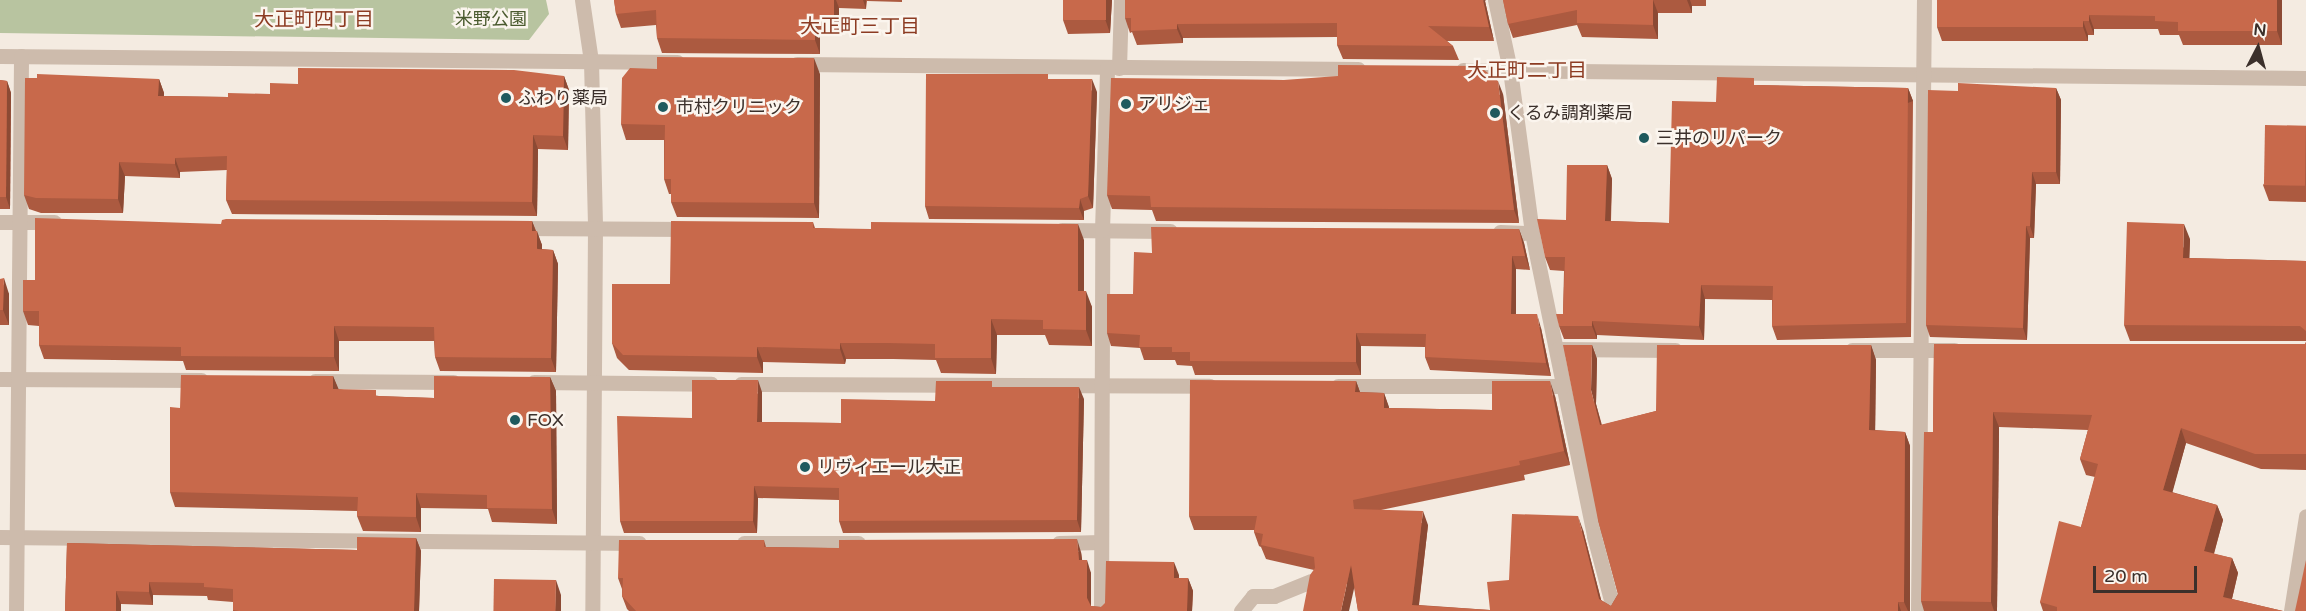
<!DOCTYPE html>
<html>
<head>
<meta charset="utf-8">
<style>
  body { margin:0 }
  #map { position:relative; width:2306px; height:611px; overflow:hidden; background:#f4ebe1; font-family:"Varela Round","Noto Sans JP",sans-serif }
  div>[style] { position:absolute }
  [style*='--x'] { left:calc(var(--x)*1px); top:calc(var(--y)*1px); width:calc(var(--w)*1px); rotate:calc(var(--a)*1deg) }
  .green>* { inset:0; background:#b8c4a0 }
  .minor>* { height:15px; margin:-7.5px; padding:0 7.5px; transform-origin:7.5px; border-radius:7.5px; background:#cdbbac }
  .wall>* { inset:0; background:#ac5a40 }
  .shaded-wall>* { inset:0; background:#8c4a34; transform-origin:0 0 }
  .building>* { inset:0; background:#c8694b; transform-origin:0 0 }
  .dots>* { width:16px; height:16px; translate:-50% -50%; box-sizing:border-box; border:3px solid #fbf5ee; border-radius:50% }
  span { translate:-50% -50%; white-space:nowrap; text-align:center; line-height:1.15; -webkit-text-stroke:5px #fbf5ee; paint-order:stroke }
  .park-label { font-size:18px; color:#4a5a2e }
  .poi-label { font-size:18px; color:#3b302b }
  .left { translate:0 -50%; text-align:left }
  .neighbourhood-label { font-size:20px; color:#8c3b22 }
  .north { position:absolute; left:2228px; top:18px; width:60px; height:60px; -webkit-text-stroke:4px #fbf5ee; paint-order:stroke; rotate:6deg; font-size:16px; font-weight:700; line-height:24px; text-align:center; color:#3b302b }
  .north::after { content:''; display:block; margin:auto; width:21px; height:27px; background:#3b302b; clip-path:polygon(50% 0,100% 100%,50% 72%,0 100%) }
  .scale { position:absolute; left:2093px; top:566px; width:104px; height:27px; box-sizing:border-box; border:3px solid #3b302b; border-top:0; padding-left:8px; font-size:18px; line-height:21px; white-space:nowrap; color:#3b302b; -webkit-text-stroke:4px #fbf5ee; paint-order:stroke }
</style>
</head>
<body>
<div id="map">
  <div class="green">
    <i style="clip-path:polygon(0 0,546px 0,549px 14px,529px 40px,0 33px)"></i>
  </div>
  <div class="minor">
    <i style="--x:582;--y:0;--w:62;--a:81.6"></i>
    <i style="--x:591;--y:61;--w:167;--a:88.6"></i>
    <i style="--x:595;--y:228;--w:383;--a:90.4"></i>
    <i style="--x:1495;--y:0;--w:72;--a:77.9"></i>
    <i style="--x:1510;--y:70;--w:164;--a:82.3"></i>
    <i style="--x:1532;--y:233;--w:309;--a:78.4"></i>
    <i style="--x:1594;--y:536;--w:78;--a:75.1"></i>
    <i style="--x:0;--y:56;--w:677;--a:0.51"></i>
    <i style="--x:797;--y:64;--w:561;--a:0.51"></i>
    <i style="--x:1119;--y:68;--w:68;--a:-88.3"></i>
    <i style="--x:1463;--y:70;--w:843;--a:0.54"></i>
    <i style="--x:0;--y:222;--w:54;--a:0"></i>
    <i style="--x:516;--y:228;--w:174;--a:0.3"></i>
    <i style="--x:1062;--y:230;--w:108;--a:0.5"></i>
    <i style="--x:1500;--y:232;--w:32;--a:2"></i>
    <i style="--x:1558;--y:349;--w:117;--a:0.5"></i>
    <i style="--x:1852;--y:350;--w:102;--a:0"></i>
    <i style="--x:0;--y:379;--w:201;--a:0.3"></i>
    <i style="--x:315;--y:381;--w:138;--a:0.4"></i>
    <i style="--x:534;--y:382;--w:177;--a:0.6"></i>
    <i style="--x:741;--y:384;--w:468;--a:0.2"></i>
    <i style="--x:1338;--y:386;--w:225;--a:0"></i>
    <i style="--x:0;--y:537;--w:639;--a:0.54"></i>
    <i style="--x:744;--y:543;--w:114;--a:0"></i>
    <i style="--x:1059;--y:543;--w:42;--a:-1.4"></i>
    <i style="--x:16;--y:611;--w:555;--a:-89.48"></i>
    <i style="--x:1101;--y:611;--w:381;--a:-89.8"></i>
    <i style="--x:1102;--y:230;--w:162;--a:-88.2"></i>
    <i style="--x:1241;--y:611;--w:19;--a:-51"></i>
    <i style="--x:1253;--y:596;--w:21;--a:0"></i>
    <i style="--x:1274;--y:596;--w:40;--a:-22"></i>
    <i style="--x:1918;--y:611;--w:611;--a:-89.44"></i>
    <i style="--x:2291;--y:611;--w:96;--a:-81"></i>
  </div>
  <div class="wall">
    <i style="clip-path:polygon(614px 0,902px 0,902px 2px,867px 1px,866px 9px,839px 8px,839px 35px,820px 35px,820px 54px,662px 53px,657px 38px,656px 25px,621px 28px,616px 14px)"></i>
    <i style="clip-path:polygon(1112px 0,1110px 33px,1068px 34px,1063px 20px)"></i>
    <i style="clip-path:polygon(1503px 0,1706px 0,1706px 6px,1692px 6px,1692px 13px,1658px 13px,1658px 39px,1582px 37px,1577px 25px,1513px 38px,1508px 24px)"></i>
    <i style="clip-path:polygon(2282px 0,2282px 45px,2183px 45px,2179px 35px,2160px 35px,2158px 29px,2094px 29px,2094px 35px,2088px 35px,2088px 41px,1942px 41px,1937px 27px)"></i>
    <i style="clip-path:polygon(1485px 1px,1494px 41px,1447px 41px,1453px 46px,1459px 60px,1343px 59px,1337px 45px,1337px 37px,1183px 38px,1183px 43px,1137px 45px,1132px 32px,1130px 33px,1125px 18px)"></i>
    <i style="clip-path:polygon(820px 74px,819px 218px,677px 217px,671px 202px,671px 194px,669px 194px,664px 179px,664px 140px,626px 140px,621px 124px)"></i>
    <i style="clip-path:polygon(564px 76px,569px 90px,568px 150px,538px 149px,537px 216px,232px 214px,226px 200px,227px 170px,180px 172px,180px 178px,125px 176px,123px 213px,41px 213px,29px 209px,24px 195px,159px 79px,164px 93px,164px 96px,228px 97px,270px 94px,298px 84px)"></i>
    <i style="clip-path:polygon(1050px 79px,1097px 92px,1093px 208px,1084px 211px,1084px 220px,929px 219px,925px 206px)"></i>
    <i style="clip-path:polygon(0 80px,7px 81px,11px 93px,10px 209px,0 209px)"></i>
    <i style="clip-path:polygon(1757px 85px,1908px 88px,1913px 101px,1911px 337px,1777px 340px,1772px 326px,1772px 300px,1705px 299px,1704px 340px,1597px 335px,1597px 339px,1564px 339px,1559px 326px,1563px 314px,1564px 271px,1550px 270px,1545px 257px,1566px 220px,1607px 165px,1612px 179px,1611px 221px,1669px 223px,1716px 102px)"></i>
    <i style="clip-path:polygon(2056px 88px,2061px 100px,2060px 184px,2036px 184px,2034px 238px,2030px 238px,2027px 340px,1930px 337px,1926px 325px,1958px 91px)"></i>
    <i style="clip-path:polygon(1503px 94px,1519px 223px,1156px 221px,1152px 210px,1112px 209px,1107px 195px)"></i>
    <i style="clip-path:polygon(2306px 126px,2306px 202px,2269px 201px,2263px 185px)"></i>
    <i style="clip-path:polygon(532px 221px,542px 245px,542px 249px,553px 250px,558px 264px,556px 372px,440px 371px,435px 357px,434px 341px,339px 341px,339px 371px,186px 370px,183px 361px,44px 359px,39px 345px,39px 326px,28px 325px,23px 311px,35px 280px,221px 224px)"></i>
    <i style="clip-path:polygon(813px 222px,815px 228px,1084px 240px,1084px 291px,1092px 307px,1092px 346px,1049px 345px,1045px 335px,997px 335px,996px 374px,941px 373px,936px 360px,893px 359px,846px 359px,845px 364px,763px 362px,763px 373px,629px 370px,617px 358px,612px 343px,670px 284px)"></i>
    <i style="clip-path:polygon(1519px 229px,1524px 243px,1530px 270px,1516px 269px,1516px 314px,1541px 328px,1551px 376px,1430px 370px,1425px 357px,1425px 347px,1361px 346px,1361px 375px,1195px 375px,1192px 366px,1177px 365px,1175px 360px,1144px 360px,1140px 348px,1111px 346px,1107px 333px,1133px 294px,1152px 253px)"></i>
    <i style="clip-path:polygon(2190px 239px,2189px 258px,2306px 261px,2306px 341px,2130px 341px,2124px 325px)"></i>
    <i style="clip-path:polygon(0 279px,9px 294px,9px 325px,0 325px)"></i>
    <i style="clip-path:polygon(2306px 342px,2306px 470px,2261px 469px,2186px 443px,2172px 492px,2217px 505px,2223px 520px,2214px 554px,2232px 558px,2238px 573px,2232px 599px,2283px 611px,2043px 611px,2040px 602px,2081px 527px,2095px 477px,2086px 475px,2080px 459px,2088px 430px,1999px 427px,1997px 611px,1924px 611px,1921px 601px,1933px 432px,1934px 344px,2305px 344px)"></i>
    <i style="clip-path:polygon(1592px 345px,1597px 359px,1596px 404px,1602px 425px,1656px 411px,1871px 345px,1876px 360px,1875px 430px,1905px 432px,1910px 446px,1910px 611px,1358px 611px,1354px 587px,1314px 570px,1266px 559px,1261px 547px,1259px 546px,1254px 532px,1254px 530px,1194px 530px,1189px 516px,1356px 381px,1360px 392px,1384px 393px,1389px 408px,1492px 410px,1555px 396px,1570px 465px,1524px 475px,1525px 480px,1381px 510px,1428px 525px,1419px 605px,1490px 610px,1509px 580px,1583px 530px,1601px 600px,1611px 606px,1618px 594px,1598px 520px)"></i>
    <i style="clip-path:polygon(333px 376px,338px 389px,379px 396px,434px 398px,550px 377px,556px 391px,557px 524px,492px 522px,488px 509px,421px 508px,421px 532px,363px 531px,357px 516px,357px 511px,175px 507px,170px 492px,180px 408px)"></i>
    <i style="clip-path:polygon(994px 387px,1084px 399px,1081px 532px,843px 533px,839px 521px,839px 500px,758px 498px,757px 533px,624px 533px,620px 521px,692px 418px,762px 392px,762px 422px,841px 423px)"></i>
    <i style="clip-path:polygon(416px 538px,421px 551px,419px 611px,233px 611px,233px 602px,208px 600px,207px 596px,153px 595px,153px 605px,121px 604px,121px 611px,65px 611px,67px 543px,357px 550px)"></i>
    <i style="clip-path:polygon(764px 540px,766px 547px,1081px 552px,1082px 560px,1091px 573px,1091px 606px,1101px 607px,1179px 575px,1179px 578px,1188px 578px,1193px 591px,1192px 611px,629px 611px,627px 609px,622px 596px,622px 589px,618px 578px)"></i>
  </div>
  <div class="shaded-wall">
    <i style="clip-path:polygon(834px 0,836px 0,839px 8px,839px 35px,834px 21px)"></i>
    <i style="clip-path:polygon(863px 0,866px 0,866px 9px)"></i>
    <i style="clip-path:polygon(1106px 0,1112px 0,1110px 33px,1105px 19px)"></i>
    <i style="clip-path:polygon(1483px 0,1486px 0,1485px 1px,1494px 41px,1489px 27px)"></i>
    <i style="clip-path:polygon(1653px 0,1658px 13px,1658px 39px,1653px 25px)"></i>
    <i style="clip-path:polygon(1687px 0,1690px 0,1692px 6px,1692px 13px)"></i>
    <i style="clip-path:polygon(2277px 0,2282px 0,2282px 45px,2277px 31px)"></i>
    <i style="clip-path:polygon(2089px 15px,2094px 29px,2094px 35px,2089px 21px)"></i>
    <i style="clip-path:polygon(815px 20px,820px 35px,820px 54px,815px 40px)"></i>
    <i style="clip-path:polygon(2083px 21px,2088px 35px,2088px 41px,2083px 27px)"></i>
    <i style="clip-path:polygon(1177px 24px,1183px 38px,1183px 43px,1177px 29px)"></i>
    <i style="clip-path:polygon(814px 58px,820px 74px,819px 218px,814px 203px)"></i>
    <i style="clip-path:polygon(564px 76px,569px 90px,568px 150px,563px 136px)"></i>
    <i style="clip-path:polygon(159px 79px,164px 93px,163px 110px,158px 96px)"></i>
    <i style="clip-path:polygon(1092px 79px,1097px 92px,1093px 208px,1088px 196px)"></i>
    <i style="clip-path:polygon(7px 81px,11px 93px,10px 209px,6px 197px)"></i>
    <i style="clip-path:polygon(1498px 81px,1503px 94px,1519px 223px,1514px 210px)"></i>
    <i style="left:1908px;top:88px;width:14px;height:235px;rotate:69deg"></i>
    <i style="clip-path:polygon(2056px 88px,2061px 100px,2060px 184px,2056px 172px)"></i>
    <i style="clip-path:polygon(533px 135px,538px 149px,537px 216px,532px 202px)"></i>
    <i style="clip-path:polygon(175px 158px,180px 172px,180px 178px,175px 164px)"></i>
    <i style="clip-path:polygon(119px 162px,125px 176px,123px 213px,118px 199px)"></i>
    <i style="clip-path:polygon(1607px 165px,1612px 179px,1610px 234px,1605px 221px)"></i>
    <i style="clip-path:polygon(2032px 172px,2036px 184px,2034px 238px,2030px 226px)"></i>
    <i style="clip-path:polygon(1080px 199px,1084px 211px,1084px 220px,1079px 208px)"></i>
    <i style="clip-path:polygon(532px 221px,537px 235px,537px 231px,542px 245px,542px 264px,532px 231px)"></i>
    <i style="clip-path:polygon(1078px 224px,1084px 240px,1084px 307px,1078px 291px)"></i>
    <i style="clip-path:polygon(2184px 224px,2190px 239px,2189px 273px,2183px 258px)"></i>
    <i style="clip-path:polygon(2026px 226px,2030px 238px,2027px 340px,2023px 328px)"></i>
    <i style="clip-path:polygon(1519px 229px,1524px 243px,1530px 270px,1525px 256px)"></i>
    <i style="clip-path:polygon(553px 250px,558px 264px,556px 372px,551px 358px)"></i>
    <i style="clip-path:polygon(1512px 256px,1516px 269px,1516px 327px,1511px 314px)"></i>
    <i style="clip-path:polygon(4px 278px,9px 294px,9px 325px,3px 310px)"></i>
    <i style="clip-path:polygon(1701px 285px,1705px 299px,1704px 340px,1699px 326px)"></i>
    <i style="clip-path:polygon(1086px 291px,1092px 307px,1092px 346px,1086px 330px)"></i>
    <i style="clip-path:polygon(1537px 314px,1541px 328px,1551px 376px,1546px 363px)"></i>
    <i style="clip-path:polygon(991px 319px,997px 335px,996px 374px,991px 358px)"></i>
    <i style="clip-path:polygon(1592px 321px,1597px 335px,1597px 339px,1592px 326px)"></i>
    <i style="clip-path:polygon(334px 326px,339px 341px,339px 371px,334px 357px)"></i>
    <i style="clip-path:polygon(1356px 333px,1361px 346px,1361px 375px,1356px 362px)"></i>
    <i style="clip-path:polygon(840px 343px,846px 359px,845px 364px,840px 349px)"></i>
    <i style="clip-path:polygon(1592px 345px,1597px 359px,1596px 404px,1605px 439px,1600px 425px,1591px 390px)"></i>
    <i style="clip-path:polygon(1871px 345px,1876px 360px,1875px 444px,1869px 430px)"></i>
    <i style="clip-path:polygon(757px 347px,763px 362px,763px 373px,757px 357px)"></i>
    <i style="clip-path:polygon(333px 376px,339px 390px,333px 389px)"></i>
    <i style="clip-path:polygon(550px 377px,556px 391px,557px 524px,552px 509px)"></i>
    <i style="clip-path:polygon(758px 380px,762px 392px,762px 434px,757px 422px)"></i>
    <i style="clip-path:polygon(1356px 381px,1361px 395px,1355px 392px)"></i>
    <i style="clip-path:polygon(1550px 381px,1555px 396px,1570px 465px,1564px 451px)"></i>
    <i style="clip-path:polygon(1079px 387px,1084px 399px,1081px 532px,1077px 520px)"></i>
    <i style="clip-path:polygon(1384px 393px,1389px 407px,1389px 422px,1384px 408px)"></i>
    <i style="clip-path:polygon(1993px 412px,1999px 427px,1997px 611px,1994px 611px,1991px 602px)"></i>
    <i style="clip-path:polygon(2181px 428px,2186px 443px,2169px 505px,2163px 490px)"></i>
    <i style="clip-path:polygon(1905px 432px,1910px 446px,1910px 611px,1908px 611px,1904px 602px)"></i>
    <i style="clip-path:polygon(754px 486px,758px 498px,757px 533px,753px 521px)"></i>
    <i style="clip-path:polygon(416px 493px,421px 508px,421px 532px,416px 517px)"></i>
    <i style="clip-path:polygon(2217px 505px,2223px 520px,2210px 567px,2204px 551px)"></i>
    <i style="clip-path:polygon(1423px 511px,1428px 525px,1418px 611px,1412px 605px)"></i>
    <i style="clip-path:polygon(1578px 516px,1583px 530px,1604px 611px,1599px 599px)"></i>
    <i style="clip-path:polygon(416px 538px,421px 551px,419px 611px,414px 611px)"></i>
    <i style="clip-path:polygon(1077px 539px,1081px 552px,1084px 573px,1079px 560px)"></i>
    <i style="clip-path:polygon(2232px 558px,2238px 573px,2229px 611px,2223px 597px)"></i>
    <i style="clip-path:polygon(1087px 560px,1091px 573px,1091px 611px,1087px 598px)"></i>
    <i style="clip-path:polygon(1174px 562px,1179px 575px,1178px 590px,1174px 578px)"></i>
    <i style="clip-path:polygon(1351px 565px,1356px 580px,1349px 611px,1341px 611px)"></i>
    <i style="clip-path:polygon(1188px 578px,1193px 591px,1192px 611px,1187px 611px)"></i>
    <i style="clip-path:polygon(556px 580px,561px 595px,561px 611px,555px 611px)"></i>
    <i style="clip-path:polygon(149px 582px,153px 595px,153px 605px,149px 592px)"></i>
    <i style="clip-path:polygon(116px 591px,121px 604px,121px 611px,116px 611px)"></i>
    <i style="clip-path:polygon(1898px 602px,1901px 611px,1898px 611px)"></i>
  </div>
  <div class="building">
    <i style="clip-path:polygon(614px 0,834px 0,834px 21px,815px 20px,815px 40px,657px 38px,656px 10px,616px 14px)"></i>
    <i style="left:1063px;top:0;width:43px;height:20px"></i>
    <i style="clip-path:polygon(1125px 0,1483px 0,1489px 27px,1428px 26px,1453px 46px,1337px 45px,1337px 23px,1177px 24px,1177px 29px,1131px 31px,1131px 18px,1125px 18px)"></i>
    <i style="clip-path:polygon(1503px 0,1653px 0,1653px 25px,1577px 23px,1577px 10px,1508px 24px)"></i>
    <i style="clip-path:polygon(1937px 0,2277px 0,2277px 31px,2178px 31px,2178px 22px,2155px 21px,2155px 16px,2089px 15px,2089px 21px,2083px 21px,2083px 27px,1937px 27px)"></i>
    <i style="clip-path:polygon(657px 57px,814px 58px,814px 203px,671px 202px,671px 179px,664px 179px,665px 125px,621px 124px,622px 78px,630px 68px,657px 69px)"></i>
    <i style="clip-path:polygon(1338px 65px,1479px 66px,1498px 81px,1514px 210px,1151px 207px,1150px 196px,1107px 195px,1111px 78px,1284px 80px,1338px 76px)"></i>
    <i style="clip-path:polygon(298px 68px,514px 70px,564px 76px,563px 136px,533px 135px,532px 202px,226px 200px,227px 156px,175px 158px,175px 164px,119px 162px,118px 199px,36px 198px,24px 195px,25px 78px,37px 78px,37px 74px,159px 79px,158px 96px,228px 97px,228px 93px,270px 94px,270px 83px,298px 84px)"></i>
    <i style="clip-path:polygon(926px 74px,1048px 74px,1048px 79px,1092px 79px,1088px 196px,1080px 199px,1079px 208px,925px 206px)"></i>
    <i style="clip-path:polygon(1717px 77px,1754px 78px,1754px 85px,1908px 88px,1906px 323px,1772px 326px,1773px 286px,1701px 285px,1699px 326px,1592px 321px,1592px 326px,1559px 326px,1556px 314px,1563px 314px,1565px 257px,1545px 257px,1537px 219px,1566px 220px,1567px 165px,1607px 165px,1605px 221px,1669px 223px,1672px 101px,1716px 102px)"></i>
    <i style="clip-path:polygon(0 80px,7px 81px,6px 197px,0 197px)"></i>
    <i style="clip-path:polygon(1958px 83px,2056px 88px,2056px 172px,2032px 172px,2030px 226px,2026px 226px,2023px 328px,1926px 325px,1928px 90px,1958px 91px)"></i>
    <i style="left:2265px;top:125px;width:41px;height:60px;rotate:1deg"></i>
    <i style="clip-path:polygon(35px 218px,221px 224px,222px 220px,226px 219px,532px 221px,532px 231px,537px 231px,537px 249px,553px 250px,551px 358px,435px 357px,434px 327px,334px 326px,334px 357px,181px 356px,181px 347px,39px 345px,39px 311px,23px 311px,23px 280px,35px 280px)"></i>
    <i style="clip-path:polygon(671px 221px,813px 222px,813px 228px,871px 229px,871px 222px,1078px 224px,1078px 291px,1086px 291px,1086px 330px,1043px 329px,1043px 320px,991px 319px,991px 358px,935px 358px,935px 344px,887px 343px,840px 343px,840px 349px,757px 347px,757px 357px,623px 355px,612px 343px,612px 284px,670px 284px)"></i>
    <i style="clip-path:polygon(2127px 222px,2184px 224px,2183px 258px,2306px 261px,2306px 331px,2300px 326px,2124px 325px)"></i>
    <i style="clip-path:polygon(1151px 227px,1519px 229px,1525px 256px,1512px 256px,1511px 314px,1537px 314px,1546px 363px,1425px 357px,1426px 334px,1356px 333px,1356px 362px,1190px 361px,1190px 352px,1172px 352px,1172px 347px,1139px 347px,1140px 335px,1107px 333px,1107px 294px,1133px 294px,1134px 252px,1152px 253px)"></i>
    <i style="clip-path:polygon(4px 278px,3px 310px,0 310px,0 279px)"></i>
    <i style="clip-path:polygon(2306px 342px,2306px 454px,2255px 454px,2181px 428px,2163px 490px,2217px 505px,2204px 551px,2232px 558px,2223px 597px,2283px 611px,2057px 611px,2057px 607px,2040px 602px,2059px 521px,2081px 527px,2098px 464px,2080px 459px,2092px 415px,1993px 412px,1991px 602px,1921px 601px,1924px 432px,1933px 432px,1934px 344px,2305px 344px)"></i>
    <i style="clip-path:polygon(1563px 345px,1592px 345px,1591px 390px,1600px 425px,1656px 411px,1657px 345px,1871px 345px,1869px 430px,1905px 432px,1904px 602px,1898px 602px,1898px 611px,1358px 611px,1351px 565px,1341px 611px,1303px 611px,1310px 575px,1315px 568px,1314px 557px,1261px 545px,1263px 534px,1254px 532px,1257px 516px,1189px 516px,1190px 380px,1356px 381px,1355px 392px,1384px 393px,1384px 408px,1492px 410px,1492px 381px,1550px 381px,1564px 451px,1519px 461px,1520px 465px,1353px 500px,1354px 509px,1423px 511px,1412px 605px,1490px 610px,1487px 582px,1509px 580px,1512px 514px,1578px 516px,1599px 599px,1611px 606px,1618px 594px,1598px 520px)"></i>
    <i style="clip-path:polygon(181px 375px,333px 376px,333px 389px,376px 390px,376px 396px,434px 398px,434px 376px,550px 377px,552px 509px,487px 508px,487px 495px,416px 493px,416px 517px,357px 516px,358px 497px,170px 492px,170px 407px,180px 408px)"></i>
    <i style="clip-path:polygon(692px 380px,758px 380px,757px 422px,841px 423px,841px 399px,935px 401px,936px 381px,992px 381px,992px 387px,1079px 387px,1077px 520px,839px 521px,839px 488px,754px 486px,753px 521px,620px 521px,617px 416px,692px 418px)"></i>
    <i style="clip-path:polygon(357px 537px,416px 538px,414px 611px,239px 611px,233px 610px,233px 589px,204px 587px,204px 583px,149px 582px,149px 592px,116px 591px,116px 611px,65px 611px,67px 543px,357px 550px)"></i>
    <i style="clip-path:polygon(1077px 539px,1079px 560px,1087px 560px,1087px 598px,1091px 606px,1101px 607px,1105px 603px,1106px 561px,1174px 562px,1174px 578px,1188px 578px,1187px 611px,636px 611px,622px 596px,623px 578px,618px 578px,619px 540px,764px 540px,764px 547px,839px 548px,839px 540px)"></i>
    <i style="clip-path:polygon(2306px 560px,2306px 611px,2295px 611px)"></i>
    <i style="left:494px;top:579px;width:62px;height:32px;rotate:1deg"></i>
  </div>
  <div class="dots">
    <i style="left:506px;top:98px;background:#1f5a5e"></i>
    <i style="left:1126px;top:104px;background:#1f5a5e"></i>
    <i style="left:663px;top:107px;background:#1f5a5e"></i>
    <i style="left:1495px;top:113px;background:#1f5a5e"></i>
    <i style="left:1644px;top:138px;background:#1f5a5e"></i>
    <i style="left:515px;top:420px;background:#1f5a5e"></i>
    <i style="left:805px;top:467px;background:#1f5a5e"></i>
  </div>
  <div class="park-label">
    <span style="left:491px;top:19px">米野公園</span>
  </div>
  <div class="poi-label">
    <span class="left" style="left:518px;top:98px">ふわり薬局</span>
    <span class="left" style="left:1138px;top:104px">アリジェ</span>
    <span class="left" style="left:676px;top:107px">市村クリニック</span>
    <span class="left" style="left:1507px;top:113px">くるみ調剤薬局</span>
    <span class="left" style="left:1656px;top:138px">三井のリパーク</span>
    <span class="left" style="left:527px;top:420px">FOX</span>
    <span class="left" style="left:817px;top:467px">リヴィエール大正</span>
  </div>
  <div class="neighbourhood-label">
    <span style="left:314px;top:20px">大正町四丁目</span>
    <span style="left:860px;top:27px">大正町三丁目</span>
    <span style="left:1527px;top:71px">大正町二丁目</span>
  </div>
  <div class="north">N</div>
  <div class="scale">20 m</div>
</div>
</body>
</html>
